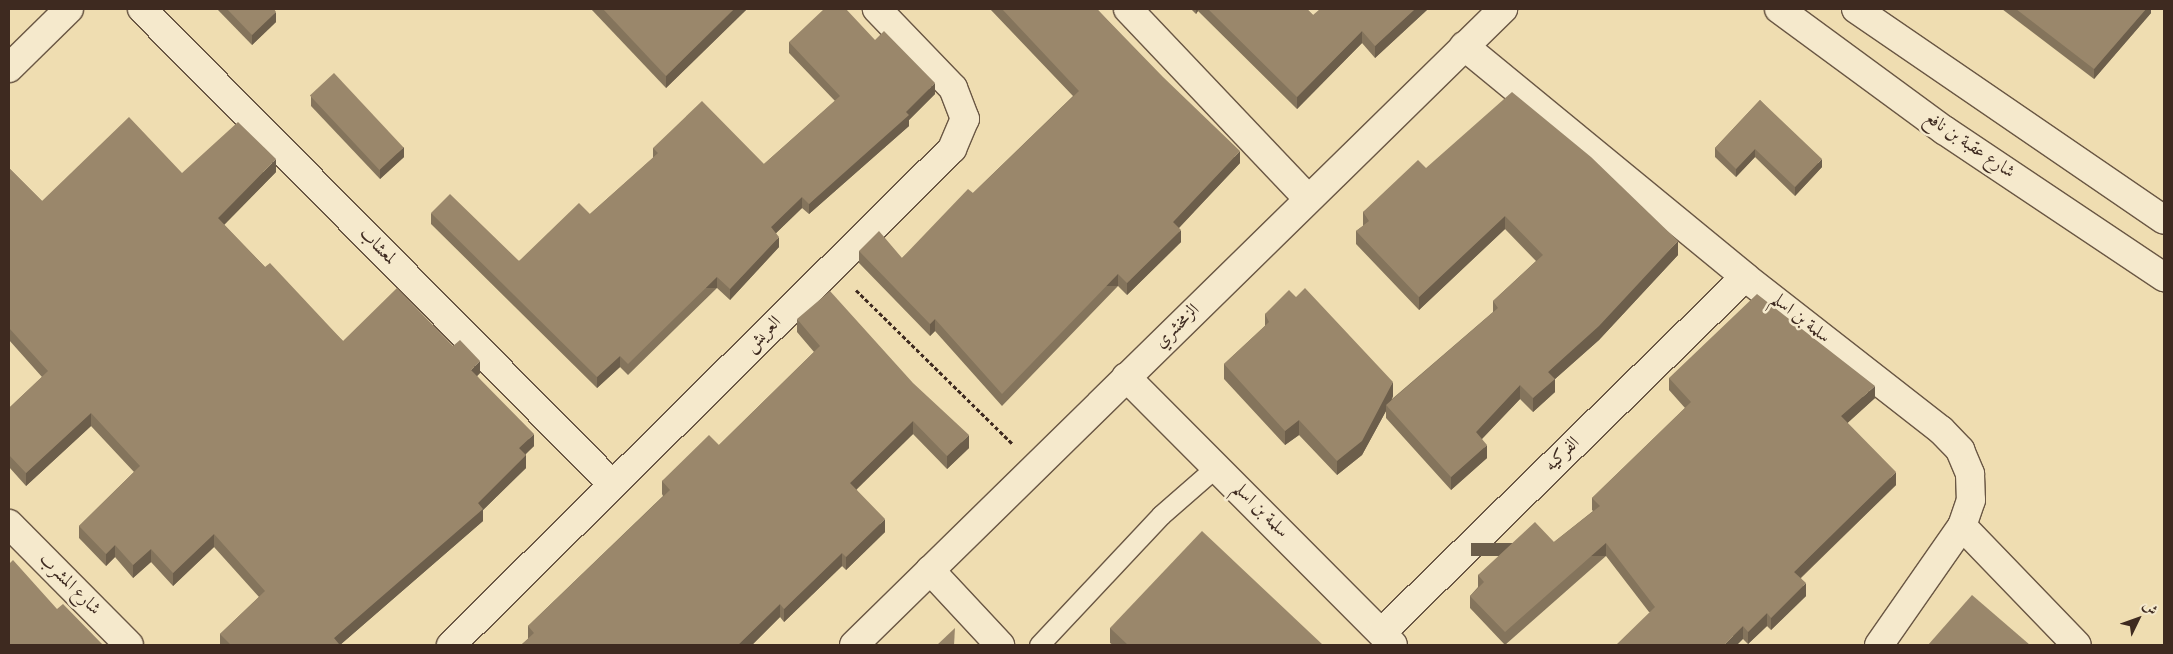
<!DOCTYPE html>
<html>
<head>
<meta charset="utf-8">
<style>
  body { margin:0 }
  #map { position:relative; width:2173px; height:654px; overflow:hidden; background:#efddb1; font-family:"Sorts Mill Goudy",Amiri,serif }
  div>[style] { position:absolute }
  [style*='--x'] { left:calc(var(--x)*1px); top:calc(var(--y)*1px); width:calc(var(--w)*1px); rotate:calc(var(--a)*1deg) }
  .path>* { height:3px; margin-top:-1.5px; transform-origin:0; background:repeating-linear-gradient(90deg,#3e2a20 0 4px,transparent 0 6.5px) }
  .roads { filter:drop-shadow(1px 0 #6a5744) drop-shadow(-1px 0 #6a5744) drop-shadow(0 1px #6a5744) drop-shadow(0 -1px #6a5744) }
  .lane>* { height:19px; margin:-9.5px; padding:0 9.5px; transform-origin:9.5px; border-radius:9.5px; background:#f5e9cc }
  .street>* { height:28px; margin:-14px; padding:0 14px; transform-origin:14px; border-radius:14px; background:#f5e9cc }
  .secondary>* { height:28px; margin:-14px; padding:0 14px; transform-origin:14px; border-radius:14px; background:#f5e9cc }
  .wall>* { inset:0; background:#84745c }
  .shaded-wall>* { inset:0; background:#6c5e4b; transform-origin:0 0 }
  .building>* { inset:0; background:#9a876b; transform-origin:0 0 }
  span { translate:-50% -50%; white-space:nowrap; text-align:center; line-height:1.15; -webkit-text-stroke:5px #f5e9cc; paint-order:stroke }
  .street-label { font-size:18px; color:#3e2a20 }
  .frame { position:absolute; inset:0; border:10px solid #3e2a20; pointer-events:none }
  .north { position:absolute; left:2113px; top:594px; width:50px; height:50px; -webkit-text-stroke:4px #f5e9cc; paint-order:stroke; rotate:48deg; font-size:14px; font-weight:700; line-height:20px; text-align:center; color:#3e2a20 }
  .north::after { content:''; display:block; margin:auto; width:18px; height:22px; background:#3e2a20; clip-path:polygon(50% 0,100% 100%,50% 72%,0 100%) }
</style>
</head>
<body>
<div id="map">
  <div class="path">
    <i style="--x:856;--y:290;--w:221;--a:44.5"></i>
  </div>
  <div class="roads">
    <div class="lane">
      <i style="--x:1039;--y:645;--w:178;--a:-46.8"></i>
      <i style="--x:1161;--y:515;--w:73;--a:-41.1"></i>
    </div>
    <div class="street">
      <i style="--x:142;--y:9;--w:668;--a:45.3"></i>
      <i style="--x:1128;--y:9;--w:262;--a:46.5"></i>
      <i style="--x:1464;--y:46;--w:364;--a:39.4"></i>
      <i style="--x:1745;--y:277;--w:249;--a:38"></i>
      <i style="--x:1941;--y:430;--w:28;--a:46"></i>
      <i style="--x:1960;--y:450;--w:26;--a:67"></i>
      <i style="--x:1970;--y:474;--w:26;--a:88"></i>
      <i style="--x:1971;--y:500;--w:28;--a:109"></i>
      <i style="--x:1962;--y:526;--w:145;--a:124.9"></i>
      <i style="--x:9;--y:68;--w:84;--a:-44.5"></i>
      <i style="--x:1126;--y:377;--w:378;--a:45.1"></i>
      <i style="--x:9;--y:524;--w:170;--a:45.2"></i>
      <i style="--x:1962;--y:526;--w:165;--a:46"></i>
      <i style="--x:930;--y:570;--w:103;--a:47"></i>
      <i style="--x:1381;--y:633;--w:509;--a:-44.36"></i>
      <i style="--x:451;--y:645;--w:705;--a:-44.71"></i>
      <i style="--x:952;--y:149;--w:33;--a:-67"></i>
      <i style="--x:965;--y:119;--w:33;--a:-111"></i>
      <i style="--x:953;--y:88;--w:110;--a:-133.9"></i>
      <i style="--x:854;--y:645;--w:909;--a:-44.42"></i>
    </div>
    <div class="secondary">
      <i style="--x:1779;--y:9;--w:205;--a:36.3"></i>
      <i style="--x:1944;--y:130;--w:265;--a:33.8"></i>
      <i style="--x:1856;--y:9;--w:373;--a:34.4"></i>
    </div>
  </div>
  <div class="wall">
    <i style="clip-path:polygon(217px 9px,274px 9px,276px 22px,252px 45px)"></i>
    <i style="clip-path:polygon(591px 9px,747px 9px,666px 88px)"></i>
    <i style="clip-path:polygon(990px 9px,1097px 9px,1240px 163px,1179px 228px,1181px 242px,1127px 295px,1118px 286px,1002px 406px,935px 331px,930px 336px,859px 263px,859px 251px,902px 258px,973px 193px,1073px 96px)"></i>
    <i style="clip-path:polygon(1191px 9px,1307px 9px,1313px 15px,1428px 9px,1375px 58px,1362px 43px,1297px 109px,1198px 11px,1196px 14px)"></i>
    <i style="clip-path:polygon(2002px 9px,2151px 9px,2151px 13px,2094px 79px)"></i>
    <i style="clip-path:polygon(875px 40px,935px 94px,909px 120px,909px 126px,809px 214px,802px 208px,776px 233px,779px 247px,730px 300px,717px 288px,628px 375px,620px 367px,597px 388px,431px 224px,431px 213px,519px 261px,590px 214px,653px 158px,653px 148px,764px 164px,835px 101px,789px 53px,789px 42px)"></i>
    <i style="clip-path:polygon(311px 96px,404px 157px,380px 179px,311px 106px)"></i>
    <i style="clip-path:polygon(1760px 100px,1822px 167px,1795px 196px,1755px 157px,1736px 177px,1715px 157px,1715px 148px)"></i>
    <i style="clip-path:polygon(9px 168px,42px 201px,182px 173px,276px 172px,224px 225px,265px 267px,343px 341px,480px 373px,477px 376px,534px 446px,526px 454px,526px 468px,483px 510px,483px 521px,340px 645px,220px 645px,220px 634px,259px 597px,214px 547px,173px 586px,151px 562px,133px 578px,115px 557px,106px 566px,79px 538px,79px 526px,134px 472px,91px 426px,26px 486px,9px 467px,9px 408px,42px 377px,9px 340px)"></i>
    <i style="clip-path:polygon(1426px 168px,1678px 255px,1599px 340px,1555px 379px,1555px 392px,1533px 412px,1520px 399px,1482px 439px,1487px 458px,1451px 490px,1386px 418px,1386px 411px,1362px 455px,1337px 475px,1299px 435px,1285px 445px,1224px 379px,1224px 364px,1265px 326px,1265px 314px,1296px 297px,1393px 396px,1392px 399px,1493px 312px,1493px 301px,1536px 261px,1505px 229px,1419px 310px,1356px 244px,1356px 231px,1363px 226px,1363px 212px)"></i>
    <i style="clip-path:polygon(797px 319px,969px 448px,947px 469px,913px 434px,856px 489px,885px 532px,846px 570px,842px 566px,784px 622px,780px 617px,752px 645px,521px 645px,528px 639px,528px 626px,663px 496px,662px 494px,662px 481px,719px 445px,814px 352px,797px 332px)"></i>
    <i style="clip-path:polygon(1669px 378px,1875px 398px,1847px 423px,1896px 485px,1801px 578px,1806px 596px,1771px 630px,1767px 626px,1748px 644px,1743px 639px,1649px 612px,1606px 556px,1505px 645px,1470px 608px,1470px 596px,1478px 587px,1478px 575px,1554px 542px,1593px 511px,1592px 510px,1592px 498px,1685px 408px,1669px 390px)"></i>
    <i style="clip-path:polygon(1110px 628px,1323px 645px,1113px 645px,1110px 643px)"></i>
  </div>
  <div class="shaded-wall">
    <i style="clip-path:polygon(734px 9px,747px 9px,666px 88px,666px 76px)"></i>
    <i style="clip-path:polygon(1196px 9px,1198px 9px,1198px 11px,1196px 14px)"></i>
    <i style="clip-path:polygon(1415px 9px,1428px 9px,1375px 58px,1375px 46px)"></i>
    <i style="clip-path:polygon(2146px 9px,2151px 9px,2151px 13px,2094px 79px,2094px 69px)"></i>
    <i style="clip-path:polygon(276px 12px,276px 22px,252px 45px,252px 35px)"></i>
    <i style="clip-path:polygon(1362px 31px,1362px 43px,1297px 109px,1297px 97px)"></i>
    <i style="clip-path:polygon(935px 83px,935px 94px,909px 120px,909px 126px,809px 214px,809px 204px)"></i>
    <i style="clip-path:polygon(404px 147px,404px 157px,380px 179px,380px 168px)"></i>
    <i style="clip-path:polygon(1755px 149px,1755px 157px,1736px 177px,1736px 169px)"></i>
    <i style="clip-path:polygon(1240px 151px,1240px 163px,1173px 234px,1173px 222px)"></i>
    <i style="clip-path:polygon(276px 159px,276px 172px,218px 231px,218px 218px)"></i>
    <i style="clip-path:polygon(1822px 159px,1822px 167px,1795px 196px,1795px 187px)"></i>
    <i style="clip-path:polygon(802px 197px,802px 208px,771px 238px,771px 227px)"></i>
    <i style="clip-path:polygon(1505px 216px,1505px 229px,1419px 310px,1419px 297px)"></i>
    <i style="clip-path:polygon(1181px 230px,1181px 242px,1127px 295px,1127px 283px)"></i>
    <i style="clip-path:polygon(779px 237px,779px 247px,730px 300px,730px 289px)"></i>
    <i style="clip-path:polygon(1678px 241px,1678px 255px,1599px 340px,1555px 379px,1555px 392px,1533px 412px,1533px 398px,1548px 372px)"></i>
    <i style="left:1118px;top:274px;width:12px;height:167px;rotate:90deg"></i>
    <i style="left:717px;top:277px;width:11px;height:124px;rotate:90deg"></i>
    <i style="clip-path:polygon(935px 319px,935px 331px,930px 336px,930px 324px)"></i>
    <i style="clip-path:polygon(620px 356px,620px 367px,597px 388px,597px 377px)"></i>
    <i style="clip-path:polygon(480px 361px,480px 373px,471px 382px,471px 370px)"></i>
    <i style="clip-path:polygon(1393px 382px,1393px 396px,1388px 407px,1386px 405px,1386px 411px,1362px 455px,1337px 475px,1337px 461px)"></i>
    <i style="clip-path:polygon(1520px 385px,1520px 399px,1476px 445px,1476px 432px)"></i>
    <i style="clip-path:polygon(1875px 386px,1875px 398px,1841px 429px,1841px 416px)"></i>
    <i style="clip-path:polygon(91px 413px,91px 426px,26px 486px,26px 473px)"></i>
    <i style="clip-path:polygon(1299px 420px,1299px 435px,1285px 445px,1285px 431px)"></i>
    <i style="clip-path:polygon(913px 421px,913px 434px,850px 496px,850px 483px)"></i>
    <i style="clip-path:polygon(534px 434px,534px 446px,519px 460px,519px 448px)"></i>
    <i style="clip-path:polygon(969px 435px,969px 448px,947px 469px,947px 456px)"></i>
    <i style="clip-path:polygon(1487px 445px,1487px 458px,1451px 490px,1451px 477px)"></i>
    <i style="clip-path:polygon(526px 455px,526px 468px,483px 510px,483px 521px,340px 645px,334px 645px,334px 638px,478px 503px)"></i>
    <i style="clip-path:polygon(1896px 472px,1896px 485px,1794px 584px,1794px 572px)"></i>
    <i style="clip-path:polygon(885px 519px,885px 532px,846px 570px,846px 557px)"></i>
    <i style="clip-path:polygon(214px 534px,214px 547px,173px 586px,173px 573px)"></i>
    <i style="left:1606px;top:543px;width:13px;height:135px;rotate:90deg"></i>
    <i style="clip-path:polygon(115px 545px,115px 557px,106px 566px,106px 554px)"></i>
    <i style="clip-path:polygon(151px 549px,151px 562px,133px 578px,133px 565px)"></i>
    <i style="clip-path:polygon(842px 553px,842px 566px,784px 622px,784px 609px)"></i>
    <i style="clip-path:polygon(1806px 583px,1806px 596px,1771px 630px,1771px 618px)"></i>
    <i style="clip-path:polygon(780px 604px,780px 617px,752px 645px,738px 645px)"></i>
    <i style="clip-path:polygon(1767px 613px,1767px 626px,1748px 644px,1748px 632px)"></i>
    <i style="clip-path:polygon(1743px 626px,1743px 639px,1737px 645px,1724px 645px)"></i>
  </div>
  <div class="building">
    <i style="clip-path:polygon(227px 9px,274px 9px,276px 12px,252px 35px)"></i>
    <i style="clip-path:polygon(603px 9px,734px 9px,666px 76px)"></i>
    <i style="clip-path:polygon(824px 9px,846px 9px,875px 40px,884px 31px,935px 83px,906px 112px,909px 115px,809px 204px,802px 197px,771px 227px,779px 237px,730px 289px,717px 277px,628px 364px,620px 356px,597px 377px,431px 213px,450px 194px,519px 261px,579px 203px,590px 214px,658px 153px,653px 148px,702px 101px,764px 164px,840px 96px,789px 42px)"></i>
    <i style="clip-path:polygon(1002px 9px,1097px 9px,1163px 77px,1240px 151px,1173px 222px,1181px 230px,1127px 283px,1118px 274px,1002px 394px,935px 319px,930px 324px,859px 251px,879px 231px,902px 258px,968px 189px,973px 193px,1079px 91px)"></i>
    <i style="clip-path:polygon(1208px 9px,1307px 9px,1313px 15px,1320px 9px,1415px 9px,1375px 46px,1362px 31px,1297px 97px)"></i>
    <i style="clip-path:polygon(2016px 9px,2146px 9px,2094px 69px)"></i>
    <i style="left:334px;top:73px;width:102px;height:33px;rotate:47deg"></i>
    <i style="clip-path:polygon(1512px 92px,1591px 157px,1678px 241px,1599px 326px,1548px 372px,1555px 379px,1533px 398px,1520px 385px,1476px 432px,1487px 445px,1451px 477px,1386px 405px,1498px 308px,1493px 301px,1543px 255px,1505px 216px,1419px 297px,1356px 231px,1369px 221px,1363px 212px,1418px 160px,1426px 168px)"></i>
    <i style="clip-path:polygon(1760px 100px,1822px 159px,1795px 187px,1755px 149px,1736px 169px,1715px 148px)"></i>
    <i style="clip-path:polygon(129px 117px,182px 173px,238px 122px,276px 159px,218px 218px,265px 267px,270px 263px,343px 341px,397px 288px,453px 346px,460px 340px,480px 361px,471px 370px,534px 434px,519px 448px,526px 455px,478px 503px,483px 509px,334px 638px,339px 644px,337px 645px,231px 645px,220px 634px,265px 591px,214px 534px,173px 573px,151px 549px,133px 565px,115px 545px,106px 554px,79px 526px,140px 466px,91px 413px,26px 473px,9px 455px,9px 408px,48px 371px,9px 328px,9px 168px,42px 201px)"></i>
    <i style="clip-path:polygon(1305px 288px,1393px 382px,1362px 441px,1337px 461px,1299px 420px,1285px 431px,1224px 364px,1269px 322px,1265px 314px,1289px 290px,1296px 297px)"></i>
    <i style="clip-path:polygon(830px 291px,913px 383px,969px 435px,947px 456px,913px 421px,850px 483px,885px 519px,846px 557px,842px 553px,784px 609px,780px 604px,738px 645px,521px 645px,534px 633px,528px 626px,670px 490px,662px 481px,709px 435px,719px 445px,820px 346px,797px 319px)"></i>
    <i style="clip-path:polygon(1757px 294px,1875px 386px,1841px 416px,1896px 472px,1794px 572px,1806px 583px,1771px 618px,1767px 613px,1748px 632px,1743px 626px,1724px 645px,1616px 645px,1655px 607px,1606px 543px,1505px 632px,1470px 596px,1484px 582px,1478px 575px,1535px 522px,1554px 542px,1600px 506px,1592px 498px,1691px 402px,1669px 378px)"></i>
    <i style="clip-path:polygon(1202px 531px,1323px 645px,1128px 645px,1110px 628px)"></i>
    <i style="clip-path:polygon(13px 560px,57px 609px,63px 604px,103px 645px,9px 645px,9px 564px)"></i>
    <i style="clip-path:polygon(1972px 595px,2030px 645px,1928px 645px)"></i>
    <i style="clip-path:polygon(955px 628px,954px 645px,937px 645px)"></i>
  </div>
  <div class="street-label">
    <span style="left:1969px;top:146px;rotate:34deg">شارع عقبة بن نافع</span>
    <span style="left:377px;top:247px;rotate:45deg">لمعشاب</span>
    <span style="left:1800px;top:319px;rotate:38deg">سلمة بن اسلم</span>
    <span style="left:1178px;top:327px;rotate:-44deg">الزمخشري</span>
    <span style="left:764px;top:335px;rotate:-45deg">العريش</span>
    <span style="left:1563px;top:455px;rotate:-44deg">الفركيه</span>
    <span style="left:1260px;top:511px;rotate:45deg">سلمة بن اسلم</span>
    <span style="left:69px;top:585px;rotate:45deg">شارع المشرب</span>
  </div>
  <div class="frame"></div>
  <div class="north">ش</div>
</div>
</body>
</html>
